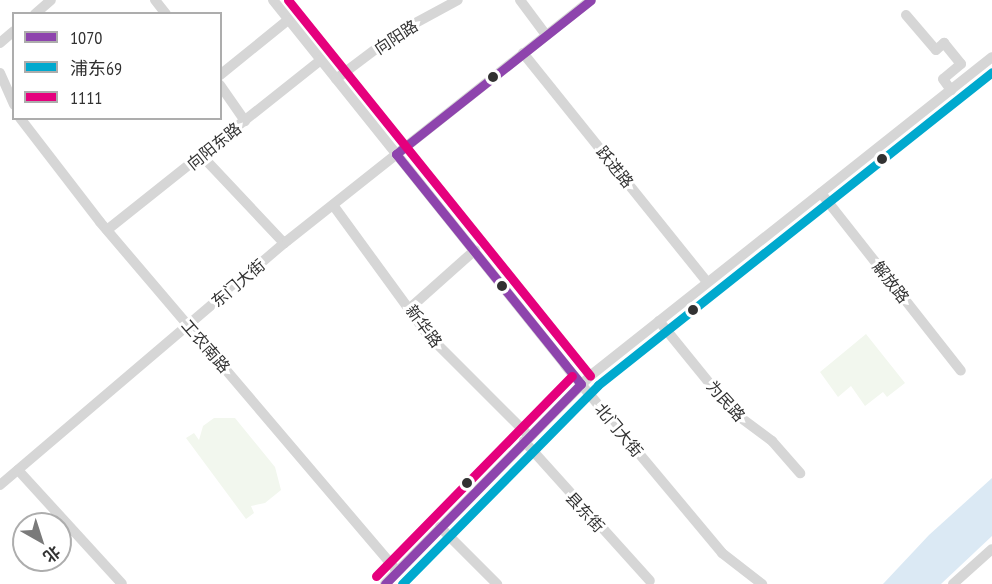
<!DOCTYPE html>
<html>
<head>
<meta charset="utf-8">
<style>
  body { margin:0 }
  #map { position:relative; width:992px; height:584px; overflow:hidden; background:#fff; font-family:"PT Sans Narrow","Noto Sans SC",sans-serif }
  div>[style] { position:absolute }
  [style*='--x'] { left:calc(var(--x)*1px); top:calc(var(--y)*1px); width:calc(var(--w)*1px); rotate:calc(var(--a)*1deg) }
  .green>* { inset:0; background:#f2f7ee }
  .water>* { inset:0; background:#dbe9f4 }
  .minor>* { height:10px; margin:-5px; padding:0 5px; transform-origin:5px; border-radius:5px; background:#d6d6d6 }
  .bus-1>* { height:9px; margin:-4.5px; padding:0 4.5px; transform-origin:4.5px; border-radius:4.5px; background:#8e44ad }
  .bus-2>* { height:9px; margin:-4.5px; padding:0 4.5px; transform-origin:4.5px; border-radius:4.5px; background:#00a9ce }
  .bus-3>* { height:9px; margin:-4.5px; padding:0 4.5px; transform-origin:4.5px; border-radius:4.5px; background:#e5007d }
  .dots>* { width:16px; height:16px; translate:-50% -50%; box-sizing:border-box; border:3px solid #fff; border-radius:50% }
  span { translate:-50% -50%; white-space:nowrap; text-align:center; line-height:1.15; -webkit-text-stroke:6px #fff; paint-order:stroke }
  .street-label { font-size:16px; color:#323232 }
  .legend { position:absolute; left:12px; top:12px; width:210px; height:108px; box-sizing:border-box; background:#fff; border:2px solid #adadad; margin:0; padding:8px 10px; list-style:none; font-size:18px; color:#323232 }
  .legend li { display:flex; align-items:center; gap:12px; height:30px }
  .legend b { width:30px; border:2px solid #adadad }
  .north { position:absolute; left:12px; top:512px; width:60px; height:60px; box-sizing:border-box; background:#fff; border:2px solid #adadad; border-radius:50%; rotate:141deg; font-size:16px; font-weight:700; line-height:24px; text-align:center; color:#323232 }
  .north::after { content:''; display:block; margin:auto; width:21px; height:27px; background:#7a7a7a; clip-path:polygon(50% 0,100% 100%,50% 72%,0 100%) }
</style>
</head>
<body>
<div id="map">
  <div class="green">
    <i style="clip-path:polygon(866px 334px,905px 383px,887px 397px,883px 392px,865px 406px,851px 386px,838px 397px,820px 372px)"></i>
    <i style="clip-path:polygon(214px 418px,235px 418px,275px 467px,281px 490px,265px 503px,251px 506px,254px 513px,246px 519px,186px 438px,194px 433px,199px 440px,203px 426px)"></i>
  </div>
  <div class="water">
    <i style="clip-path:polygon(992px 478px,992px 536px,941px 584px,883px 584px,929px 535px)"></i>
  </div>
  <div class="minor">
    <i style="--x:155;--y:0;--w:18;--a:52"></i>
    <i style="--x:273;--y:0;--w:467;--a:51.3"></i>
    <i style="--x:565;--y:365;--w:245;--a:50.1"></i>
    <i style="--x:722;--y:553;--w:51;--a:37.8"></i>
    <i style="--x:520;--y:0;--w:44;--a:53.4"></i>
    <i style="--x:35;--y:14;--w:21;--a:-41"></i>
    <i style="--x:906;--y:15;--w:46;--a:49.4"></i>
    <i style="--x:936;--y:50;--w:11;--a:-41"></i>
    <i style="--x:944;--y:43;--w:27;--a:51"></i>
    <i style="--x:961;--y:64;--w:23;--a:140"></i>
    <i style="--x:943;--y:79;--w:14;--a:54"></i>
    <i style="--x:0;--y:43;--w:18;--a:-41"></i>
    <i style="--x:523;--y:53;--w:294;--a:51.2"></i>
    <i style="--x:0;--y:73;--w:35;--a:66"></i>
    <i style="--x:220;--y:75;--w:87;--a:-39"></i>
    <i style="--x:336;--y:79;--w:76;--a:-37"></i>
    <i style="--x:397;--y:33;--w:69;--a:-28.4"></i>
    <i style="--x:220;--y:85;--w:44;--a:55.2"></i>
    <i style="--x:20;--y:118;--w:131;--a:52.4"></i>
    <i style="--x:100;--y:222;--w:458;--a:49.6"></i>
    <i style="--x:202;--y:156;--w:120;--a:46.7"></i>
    <i style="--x:821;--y:193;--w:226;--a:51.8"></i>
    <i style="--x:333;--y:205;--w:160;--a:53.9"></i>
    <i style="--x:427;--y:334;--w:144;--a:45"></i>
    <i style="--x:107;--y:230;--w:273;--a:-38.5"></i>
    <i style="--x:410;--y:308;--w:87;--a:-41.7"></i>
    <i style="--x:659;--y:321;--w:117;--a:50.9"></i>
    <i style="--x:733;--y:412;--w:49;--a:36.6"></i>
    <i style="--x:772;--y:441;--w:43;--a:48.8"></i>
    <i style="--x:524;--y:441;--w:188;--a:48"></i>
    <i style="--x:18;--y:470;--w:154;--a:47.6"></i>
    <i style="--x:0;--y:485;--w:377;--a:-40.4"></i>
    <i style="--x:287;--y:241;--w:388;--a:-38.4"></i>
    <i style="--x:440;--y:527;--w:81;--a:45"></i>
    <i style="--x:385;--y:584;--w:292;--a:-45.4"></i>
    <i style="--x:590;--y:376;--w:513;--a:-38.43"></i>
    <i style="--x:953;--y:584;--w:52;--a:-41.9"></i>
  </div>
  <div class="bus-1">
    <i style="--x:396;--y:154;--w:295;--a:51.2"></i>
    <i style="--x:396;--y:154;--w:248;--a:-38.3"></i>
    <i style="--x:385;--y:584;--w:280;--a:-45.6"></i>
  </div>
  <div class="bus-2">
    <i style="--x:402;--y:584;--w:279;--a:-45.4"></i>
    <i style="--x:598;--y:385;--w:503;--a:-38.46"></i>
  </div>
  <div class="bus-3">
    <i style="--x:288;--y:0;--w:482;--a:51.2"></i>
    <i style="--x:376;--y:576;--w:280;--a:-45.6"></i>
  </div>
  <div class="dots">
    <i style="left:493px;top:77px;background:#323232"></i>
    <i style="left:882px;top:159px;background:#323232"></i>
    <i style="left:502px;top:286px;background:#323232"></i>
    <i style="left:693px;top:310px;background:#323232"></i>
    <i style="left:467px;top:483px;background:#323232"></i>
  </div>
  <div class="street-label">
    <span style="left:396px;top:37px;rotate:-33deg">向阳路</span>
    <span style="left:214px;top:146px;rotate:-39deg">向阳东路</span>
    <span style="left:615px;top:167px;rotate:51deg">跃进路</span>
    <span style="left:891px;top:282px;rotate:52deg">解放路</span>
    <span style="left:238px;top:283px;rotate:-40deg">东门大街</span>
    <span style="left:424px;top:326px;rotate:53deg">新华路</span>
    <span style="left:206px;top:346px;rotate:49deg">工农南路</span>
    <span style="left:726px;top:401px;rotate:48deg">为民路</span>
    <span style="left:619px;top:430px;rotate:50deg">北门大街</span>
    <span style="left:585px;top:512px;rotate:47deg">县东街</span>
  </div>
  <ul class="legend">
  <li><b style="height:8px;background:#8e44ad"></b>1070</li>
  <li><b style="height:8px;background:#00a9ce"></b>浦东69</li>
  <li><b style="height:8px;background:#e5007d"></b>1111</li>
  </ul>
  <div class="north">北</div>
</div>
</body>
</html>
